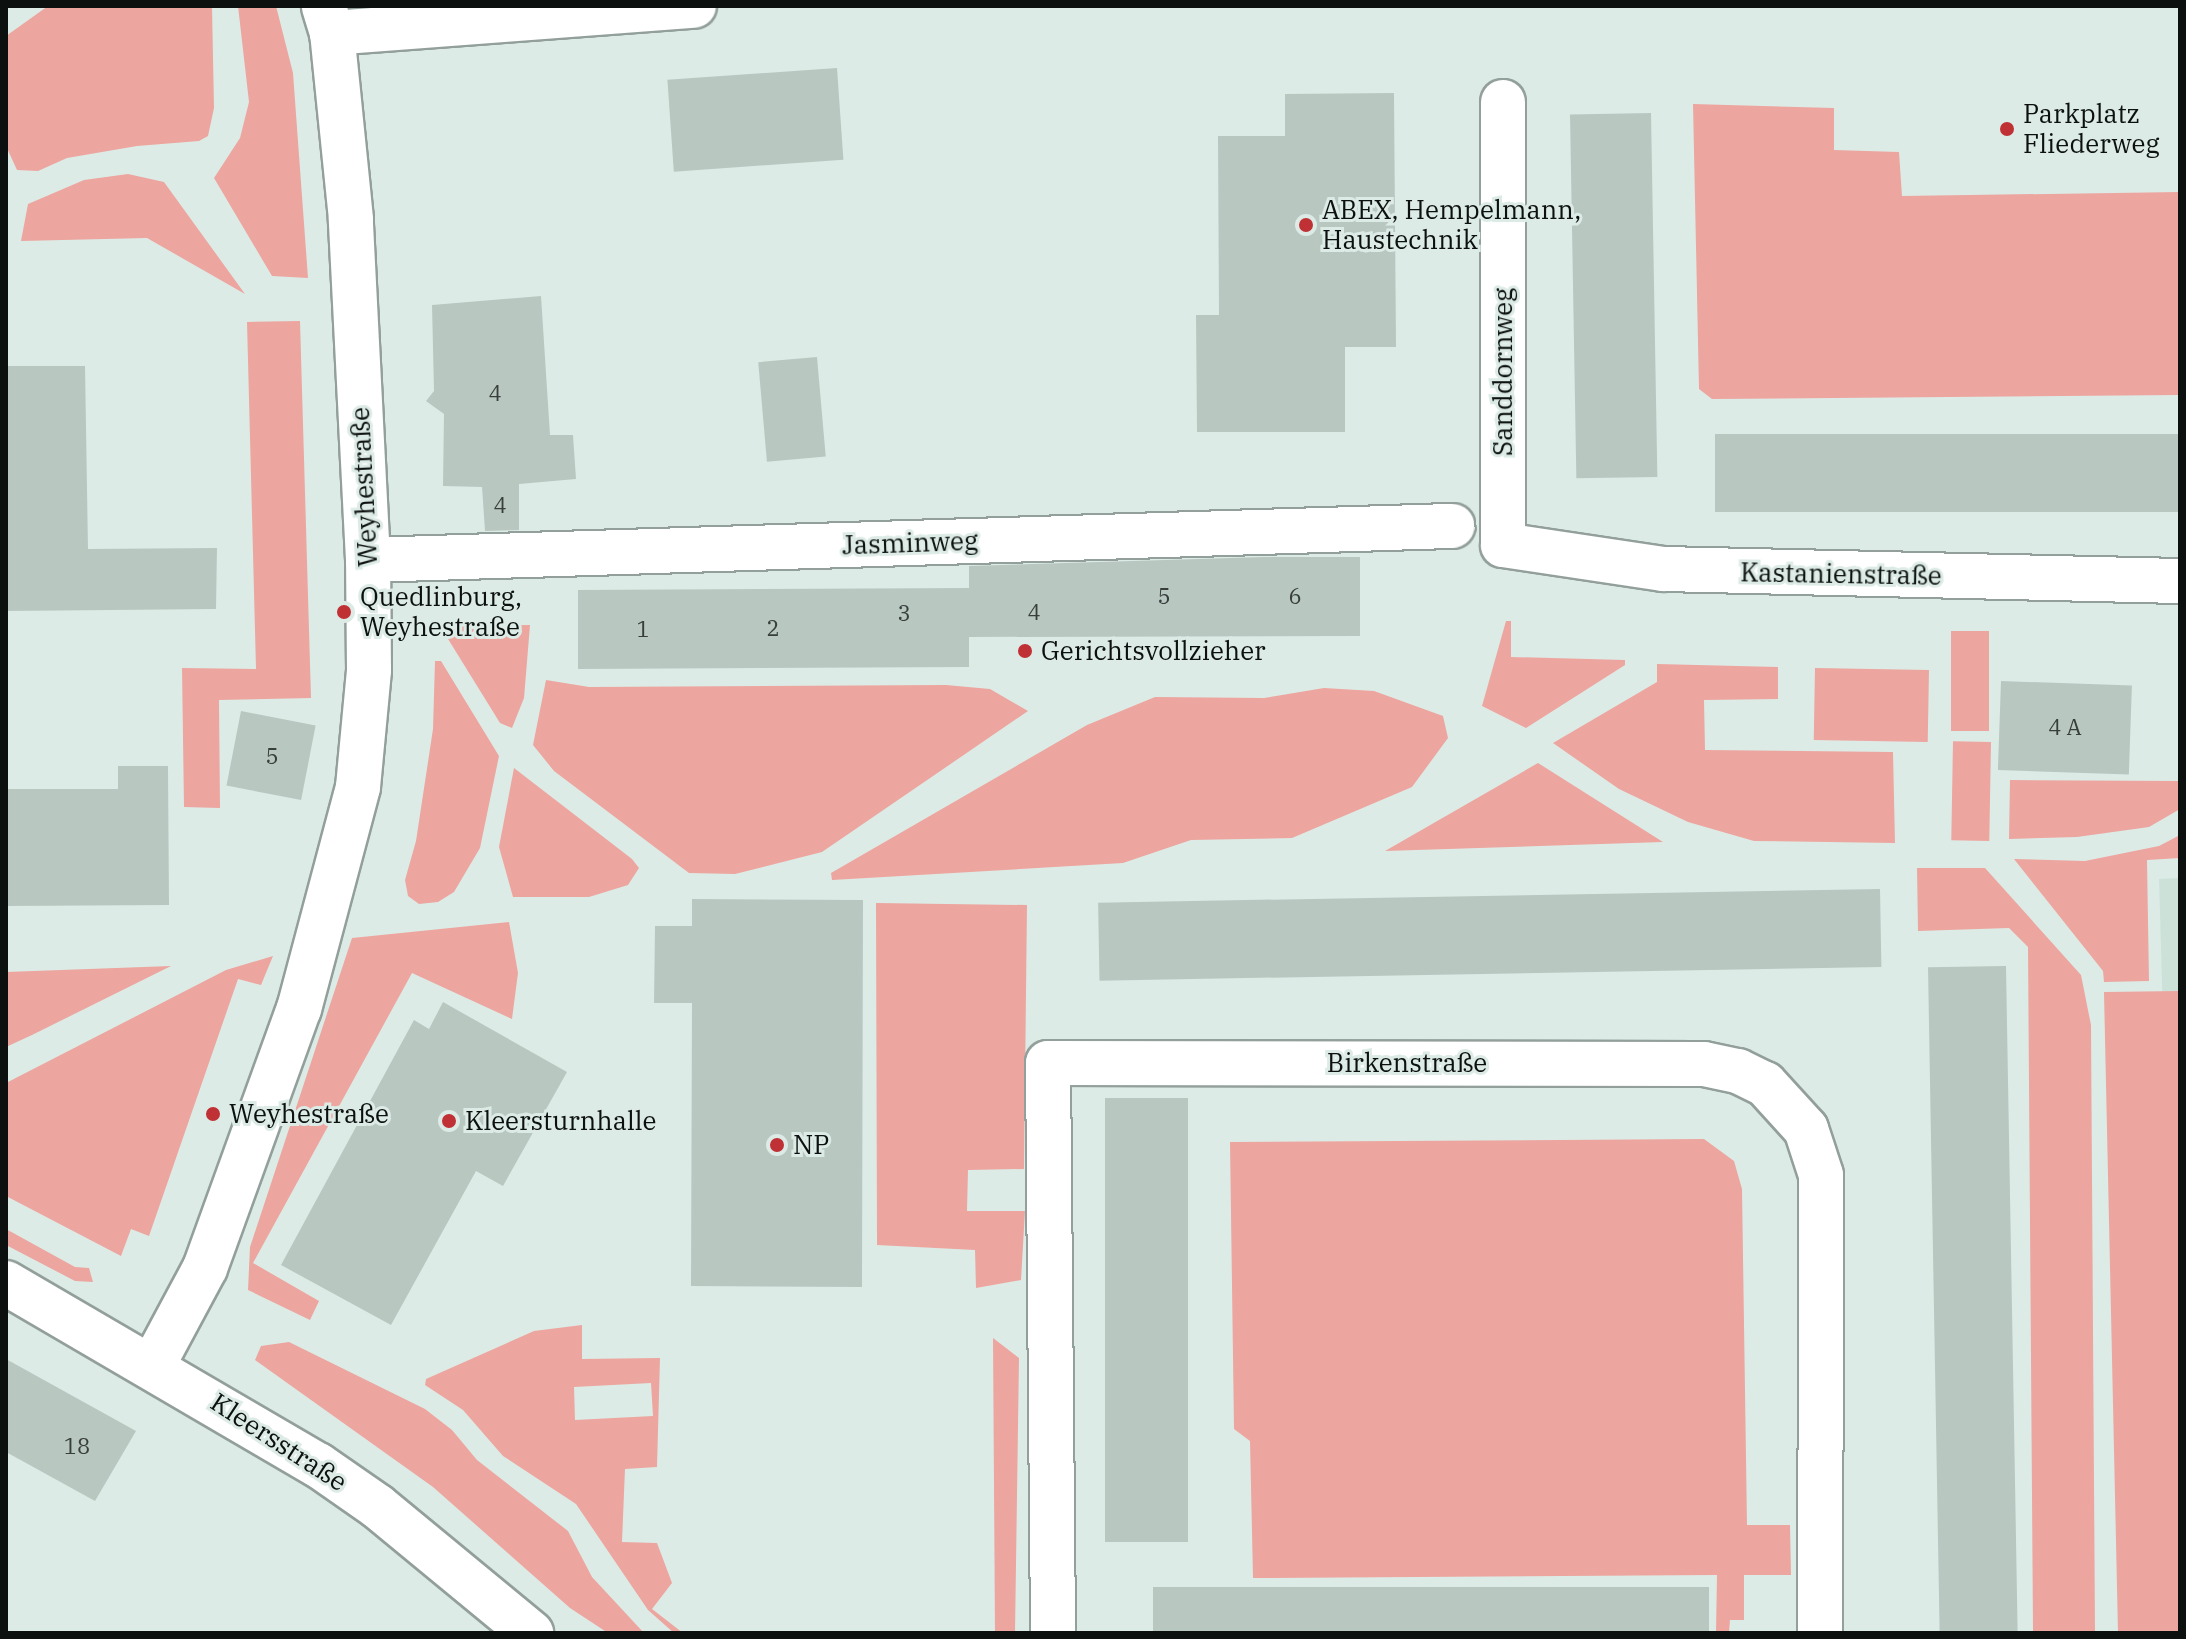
<!DOCTYPE html>
<html>
<head>
<meta charset="utf-8">
<style>
  body { margin:0 }
  #map { position:relative; width:2186px; height:1639px; overflow:hidden; background:#ddebe6; font-family:"IBM Plex Serif",serif }
  div>[style] { position:absolute }
  [style*='--x'] { left:calc(var(--x)*1px); top:calc(var(--y)*1px); width:calc(var(--w)*1px); rotate:calc(var(--a)*1deg) }
  .built>* { inset:0; background:#cce2d9 }
  .green>* { inset:0; background:#eda59f; transform-origin:0 0 }
  .building>* { inset:0; background:#b9c7c1; transform-origin:0 0 }
  .roads { filter:drop-shadow(2px 0 #929f9a) drop-shadow(-2px 0 #929f9a) drop-shadow(0 2px #929f9a) drop-shadow(0 -2px #929f9a) }
  .minor>* { height:44px; margin:-22px; padding:0 22px; transform-origin:22px; border-radius:22px; background:#fff }
  .secondary>* { height:44px; margin:-22px; padding:0 22px; transform-origin:22px; border-radius:22px; background:#fff }
  .dots>* { width:22px; height:22px; translate:-50% -50%; box-sizing:border-box; border:4px solid #ddebe6; border-radius:50% }
  span { translate:-50% -50%; white-space:nowrap; text-align:center; line-height:1.15; -webkit-text-stroke:6px #ddebe6; paint-order:stroke }
  .number-label { font-size:22px; color:#373e3c }
  .number-label span { -webkit-text-stroke-width:0 }
  .poi-label { font-size:26px; color:#0c110f }
  .left { translate:0 -50%; text-align:left }
  .street-label { font-size:26px; color:#0c110f }
  .frame { position:absolute; inset:0; border:8px solid #0c110f; pointer-events:none }
</style>
</head>
<body>
<div id="map">
  <div class="built">
    <i style="clip-path:polygon(2180px 878px,2180px 1614px,2159px 879px)"></i>
  </div>
  <div class="green">
    <i style="clip-path:polygon(48px 6px,212px 6px,214px 108px,208px 136px,199px 141px,137px 146px,67px 158px,38px 171px,17px 170px,6px 146px,6px 36px)"></i>
    <i style="clip-path:polygon(238px 6px,276px 6px,293px 73px,308px 278px,272px 276px,214px 178px,240px 138px,249px 102px)"></i>
    <i style="clip-path:polygon(1693px 104px,1834px 108px,1834px 150px,1899px 152px,1902px 196px,2180px 192px,2180px 395px,1712px 399px,1699px 389px)"></i>
    <i style="clip-path:polygon(128px 174px,164px 182px,245px 294px,147px 238px,21px 241px,28px 204px,84px 180px)"></i>
    <i style="clip-path:polygon(300px 321px,311px 698px,219px 700px,220px 808px,184px 807px,182px 668px,256px 669px,247px 322px)"></i>
    <i style="clip-path:polygon(1506px 621px,1511px 621px,1511px 657px,1625px 660px,1625px 665px,1526px 728px,1482px 706px)"></i>
    <i style="clip-path:polygon(530px 625px,524px 698px,512px 728px,500px 723px,440px 626px)"></i>
    <i style="left:1951px;top:631px;width:38px;height:100px"></i>
    <i style="clip-path:polygon(435px 661px,441px 661px,499px 756px,480px 848px,454px 892px,438px 902px,419px 904px,408px 896px,405px 880px,416px 841px,433px 729px)"></i>
    <i style="clip-path:polygon(1657px 664px,1778px 667px,1778px 699px,1704px 700px,1705px 750px,1893px 752px,1895px 843px,1754px 841px,1688px 822px,1619px 789px,1553px 743px,1657px 682px)"></i>
    <i style="left:1815px;top:668px;width:114px;height:72px;rotate:1deg"></i>
    <i style="clip-path:polygon(546px 680px,589px 687px,946px 685px,990px 689px,1028px 711px,822px 852px,735px 874px,689px 873px,554px 771px,533px 745px)"></i>
    <i style="clip-path:polygon(1324px 688px,1374px 691px,1443px 716px,1448px 738px,1412px 787px,1292px 838px,1191px 840px,1123px 863px,832px 880px,831px 873px,1087px 725px,1155px 697px,1264px 698px)"></i>
    <i style="left:1991px;top:742px;width:99px;height:38px;rotate:91deg"></i>
    <i style="clip-path:polygon(1538px 763px,1663px 842px,1385px 851px)"></i>
    <i style="clip-path:polygon(514px 768px,632px 859px,639px 868px,628px 885px,589px 897px,513px 897px,499px 847px)"></i>
    <i style="clip-path:polygon(2010px 780px,2180px 781px,2180px 809px,2149px 827px,2077px 837px,2009px 839px)"></i>
    <i style="clip-path:polygon(2180px 835px,2180px 858px,2147px 860px,2149px 981px,2104px 982px,2103px 971px,2014px 859px,2085px 861px,2159px 846px)"></i>
    <i style="clip-path:polygon(1917px 868px,1985px 868px,2081px 975px,2091px 1025px,2095px 1633px,2033px 1633px,2028px 947px,2009px 928px,1918px 931px)"></i>
    <i style="clip-path:polygon(876px 903px,1027px 905px,1024px 1169px,968px 1170px,967px 1211px,1025px 1211px,1021px 1280px,976px 1288px,975px 1250px,877px 1245px)"></i>
    <i style="clip-path:polygon(509px 922px,518px 973px,512px 1019px,412px 973px,253px 1263px,319px 1301px,310px 1320px,248px 1290px,250px 1247px,352px 938px)"></i>
    <i style="clip-path:polygon(273px 956px,261px 985px,238px 979px,149px 1236px,131px 1229px,121px 1256px,6px 1196px,6px 1083px,226px 970px)"></i>
    <i style="clip-path:polygon(171px 966px,32px 1035px,6px 1047px,6px 972px)"></i>
    <i style="clip-path:polygon(2180px 991px,2180px 1633px,2118px 1633px,2104px 992px)"></i>
    <i style="clip-path:polygon(1704px 1139px,1734px 1161px,1742px 1189px,1747px 1525px,1790px 1525px,1791px 1575px,1744px 1575px,1744px 1620px,1730px 1620px,1729px 1633px,1716px 1633px,1717px 1575px,1253px 1578px,1250px 1441px,1234px 1429px,1230px 1142px)"></i>
    <i style="clip-path:polygon(6px 1229px,75px 1267px,89px 1268px,93px 1282px,75px 1281px,6px 1245px)"></i>
    <i style="clip-path:polygon(evenodd,582px 1325px,582px 1359px,660px 1358px,657px 1467px,625px 1469px,622px 1542px,657px 1543px,672px 1583px,652px 1609px,683px 1633px,674px 1633px,648px 1610px,576px 1504px,503px 1456px,463px 1410px,425px 1385px,426px 1379px,534px 1331px,582px 1325px,651px 1383px,653px 1416px,575px 1420px,574px 1387px,651px 1383px)"></i>
    <i style="clip-path:polygon(993px 1338px,1019px 1358px,1015px 1633px,995px 1633px)"></i>
    <i style="clip-path:polygon(289px 1342px,425px 1409px,452px 1430px,477px 1460px,568px 1531px,592px 1577px,644px 1633px,608px 1633px,570px 1608px,433px 1487px,255px 1360px,261px 1346px)"></i>
  </div>
  <div class="building">
    <i style="left:837px;top:68px;width:92px;height:170px;rotate:86deg"></i>
    <i style="clip-path:polygon(1394px 93px,1396px 347px,1345px 347px,1345px 432px,1197px 432px,1196px 315px,1219px 315px,1218px 136px,1285px 136px,1285px 94px)"></i>
    <i style="left:1651px;top:113px;width:364px;height:81px;rotate:89deg"></i>
    <i style="clip-path:polygon(541px 296px,550px 435px,573px 435px,576px 479px,519px 484px,519px 530px,485px 531px,482px 487px,443px 486px,444px 414px,426px 401px,434px 391px,432px 305px)"></i>
    <i style="left:817px;top:357px;width:100px;height:59px;rotate:85deg"></i>
    <i style="clip-path:polygon(6px 366px,85px 366px,88px 549px,217px 548px,216px 609px,6px 611px)"></i>
    <i style="left:2180px;top:434px;width:78px;height:465px;rotate:90deg"></i>
    <i style="clip-path:polygon(1264px 557px,1360px 557px,1360px 636px,969px 637px,969px 667px,578px 669px,578px 590px,969px 588px,969px 566px)"></i>
    <i style="left:2001px;top:681px;width:131px;height:89px;rotate:2deg"></i>
    <i style="left:241px;top:711px;width:76px;height:76px;rotate:11deg"></i>
    <i style="clip-path:polygon(118px 766px,168px 766px,169px 905px,6px 906px,6px 789px,118px 789px)"></i>
    <i style="left:1880px;top:889px;width:78px;height:782px;rotate:89deg"></i>
    <i style="clip-path:polygon(692px 899px,863px 900px,862px 1287px,691px 1286px,692px 1003px,654px 1003px,655px 926px,692px 926px)"></i>
    <i style="left:2006px;top:966px;width:667px;height:78px;rotate:89deg"></i>
    <i style="clip-path:polygon(443px 1002px,567px 1072px,503px 1186px,476px 1171px,391px 1325px,281px 1265px,414px 1020px,429px 1029px)"></i>
    <i style="left:1188px;top:1098px;width:444px;height:83px;rotate:90deg"></i>
    <i style="clip-path:polygon(6px 1359px,136px 1431px,95px 1501px,6px 1452px)"></i>
    <i style="left:1709px;top:1587px;width:46px;height:556px;rotate:90deg"></i>
  </div>
  <div class="roads">
    <div class="minor">
      <i style="--x:332;--y:33;--w:363;--a:-4.3"></i>
      <i style="--x:1503;--y:102;--w:443;--a:90"></i>
      <i style="--x:1503;--y:545;--w:162;--a:8.5"></i>
      <i style="--x:1663;--y:569;--w:517;--a:1.33"></i>
      <i style="--x:368;--y:560;--w:1085;--a:-1.8"></i>
      <i style="--x:153;--y:1365;--w:110;--a:-61.8"></i>
      <i style="--x:205;--y:1268;--w:276;--a:-70.1"></i>
      <i style="--x:299;--y:1009;--w:230;--a:-75.1"></i>
      <i style="--x:358;--y:787;--w:118;--a:-84.6"></i>
      <i style="--x:369;--y:670;--w:110;--a:-90.5"></i>
      <i style="--x:368;--y:560;--w:341;--a:-92.9"></i>
      <i style="--x:351;--y:219;--w:187;--a:-95.8"></i>
      <i style="--x:332;--y:33;--w:28;--a:-107"></i>
      <i style="--x:1053;--y:1633;--w:570;--a:-90.5"></i>
      <i style="--x:1048;--y:1063;--w:656;--a:0.09"></i>
      <i style="--x:1704;--y:1064;--w:35;--a:12"></i>
      <i style="--x:1738;--y:1071;--w:30;--a:26"></i>
      <i style="--x:1765;--y:1084;--w:61;--a:47.7"></i>
      <i style="--x:1806;--y:1129;--w:48;--a:71.9"></i>
      <i style="--x:1821;--y:1175;--w:458;--a:90.1"></i>
    </div>
    <div class="secondary">
      <i style="--x:6;--y:1283;--w:361;--a:30.3"></i>
      <i style="--x:318;--y:1465;--w:72;--a:34.8"></i>
      <i style="--x:377;--y:1506;--w:200;--a:39.5"></i>
    </div>
  </div>
  <div class="dots">
    <i style="left:2007px;top:129px;background:#c03135"></i>
    <i style="left:1306px;top:225px;background:#c03135"></i>
    <i style="left:344px;top:612px;background:#c03135"></i>
    <i style="left:1025px;top:651px;background:#c03135"></i>
    <i style="left:213px;top:1114px;background:#c03135"></i>
    <i style="left:449px;top:1121px;background:#c03135"></i>
    <i style="left:777px;top:1145px;background:#c03135"></i>
  </div>
  <div class="number-label">
    <span style="left:495px;top:393px">4</span>
    <span style="left:500px;top:505px">4</span>
    <span style="left:1164px;top:596px">5</span>
    <span style="left:1295px;top:596px">6</span>
    <span style="left:1034px;top:612px">4</span>
    <span style="left:904px;top:613px">3</span>
    <span style="left:773px;top:628px">2</span>
    <span style="left:643px;top:629px">1</span>
    <span style="left:2065px;top:727px">4 A</span>
    <span style="left:272px;top:756px">5</span>
    <span style="left:77px;top:1446px">18</span>
  </div>
  <div class="poi-label">
    <span class="left" style="left:2023px;top:129px">Parkplatz<br>Fliederweg</span>
    <span class="left" style="left:1322px;top:225px">ABEX, Hempelmann,<br>Haustechnik</span>
    <span class="left" style="left:360px;top:612px">Quedlinburg,<br>Weyhestraße</span>
    <span class="left" style="left:1041px;top:651px">Gerichtsvollzieher</span>
    <span class="left" style="left:229px;top:1114px">Weyhestraße</span>
    <span class="left" style="left:465px;top:1121px">Kleersturnhalle</span>
    <span class="left" style="left:793px;top:1145px">NP</span>
  </div>
  <div class="street-label">
    <span style="left:1503px;top:372px;rotate:-90deg">Sanddornweg</span>
    <span style="left:364px;top:487px;rotate:-93deg">Weyhestraße</span>
    <span style="left:910px;top:543px;rotate:-2deg">Jasminweg</span>
    <span style="left:1841px;top:574px;rotate:1deg">Kastanienstraße</span>
    <span style="left:1407px;top:1063px">Birkenstraße</span>
    <span style="left:279px;top:1442px;rotate:33deg">Kleersstraße</span>
  </div>
  <div class="frame"></div>
</div>
</body>
</html>
